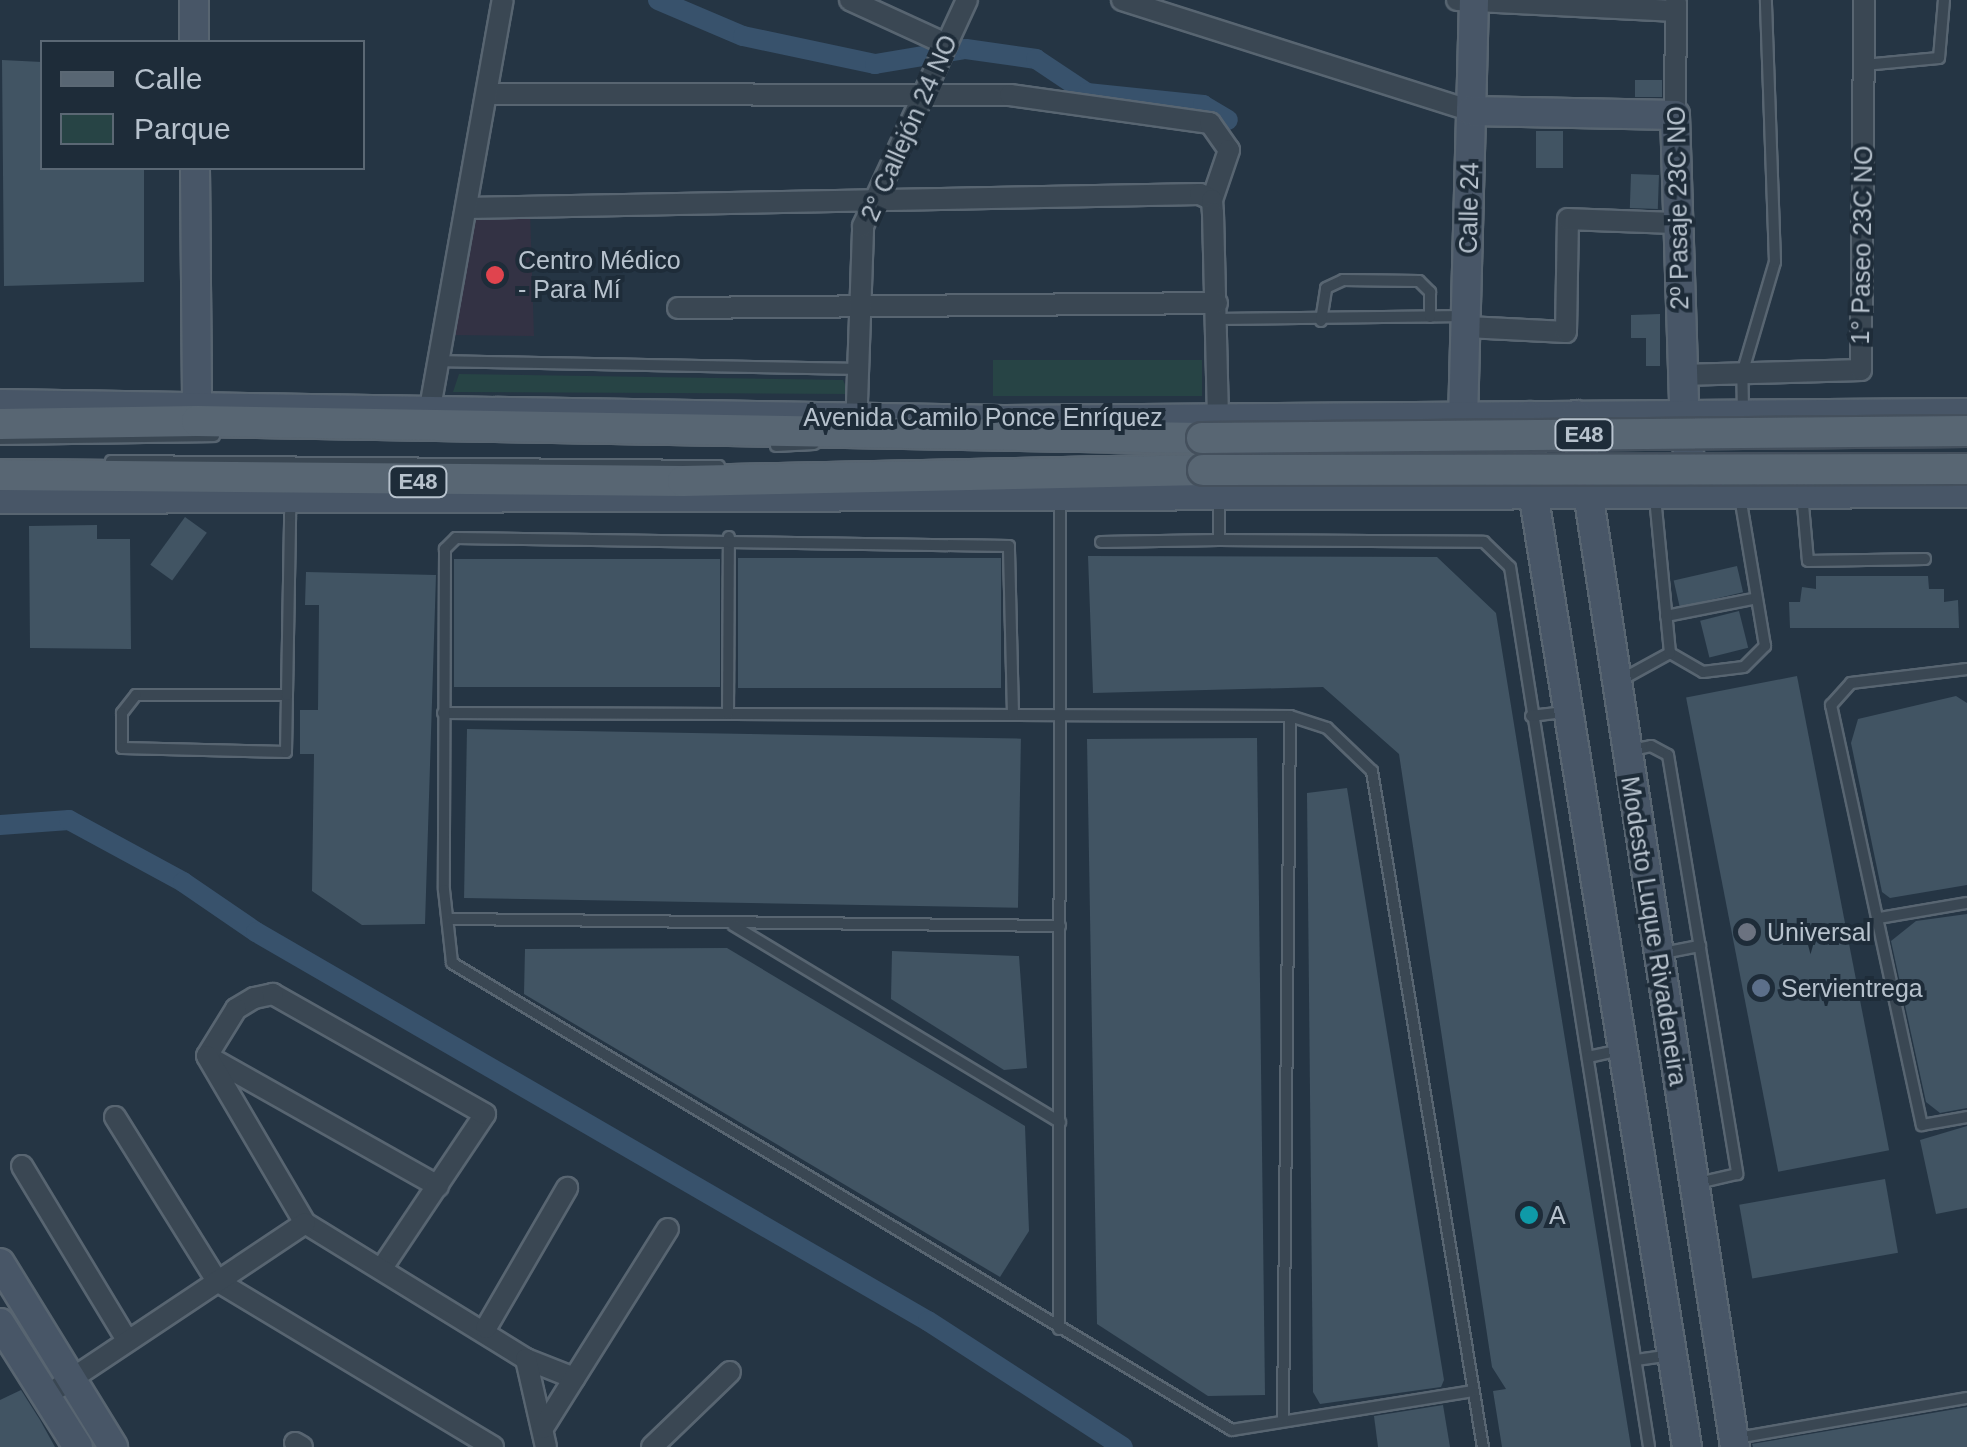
<!DOCTYPE html>
<html>
<head>
<meta charset="utf-8">
<style>
  body { margin:0 }
  #map { position:relative; width:1967px; height:1447px; overflow:hidden; background:#253544; font-family:Helvetica,sans-serif }
  div>[style] { position:absolute }
  [style*='--x'] { left:calc(var(--x)*1px); top:calc(var(--y)*1px); width:calc(var(--w)*1px); rotate:calc(var(--a)*1deg) }
  .medical>* { inset:0; background:#333244 }
  .green>* { inset:0; background:#274445; transform-origin:0 0 }
  .canal>* { height:20px; margin:-10px; padding:0 10px; transform-origin:10px; border-radius:10px; background:#38526c }
  .building>* { inset:0; background:#415463; transform-origin:0 0 }
  .roads { filter:drop-shadow(2px 0 #586571) drop-shadow(-2px 0 #586571) drop-shadow(0 2px #586571) drop-shadow(0 -2px #586571) }
  .lane>* { height:10px; margin:-5px; padding:0 5px; transform-origin:5px; border-radius:5px; background:#3a4753 }
  .street>* { height:20px; margin:-10px; padding:0 10px; transform-origin:10px; border-radius:10px; background:#3a4753 }
  .secondary>* { height:28px; margin:-14px; padding:0 14px; transform-origin:14px; border-radius:14px; background:#485667 }
  .primary>* { height:30px; margin:-15px; padding:0 15px; transform-origin:15px; border-radius:15px; background:#586673 }
  .bridges { filter:drop-shadow(2px 0 #44505d) drop-shadow(-2px 0 #44505d) drop-shadow(0 2px #44505d) drop-shadow(0 -2px #44505d) }
  .primary-bridge>* { height:30px; margin:-15px; padding:0 15px; transform-origin:15px; border-radius:15px; background:#586673 }
  .dots>* { width:28px; height:28px; translate:-50% -50%; box-sizing:border-box; border:5px solid #1e2c39; border-radius:50% }
  span { translate:-50% -50%; white-space:nowrap; text-align:center; line-height:1.15; -webkit-text-stroke:8px #1e2c39; paint-order:stroke }
  .shield-label span { padding:2px 8px; background:#1e2c39; border:2px solid; border-radius:8px; -webkit-text-stroke-width:0 }
  .shield-label { font-size:22px; color:#b7c2cd; font-weight:700 }
  .street-label { font-size:25px; color:#b7c2cd }
  .poi-label { font-size:25px; color:#b7c2cd }
  .left { translate:0 -50%; text-align:left }
  .legend { position:absolute; left:40px; top:40px; width:325px; height:130px; box-sizing:border-box; background:#1e2c39; border:2px solid #5b6874; margin:0; padding:12px 18px; list-style:none; font-size:30px; color:#b7c2cd }
  .legend li { display:flex; align-items:center; gap:20px; height:50px }
  .legend b { width:50px; border:2px solid #5b6874 }
</style>
</head>
<body>
<div id="map">
  <div class="medical">
    <i style="clip-path:polygon(530px 210px,534px 336px,448px 335px,469px 215px)"></i>
  </div>
  <div class="green">
    <i style="left:993px;top:360px;width:209px;height:36px"></i>
    <i style="clip-path:polygon(459px 374px,843px 380px,849px 394px,453px 392px)"></i>
  </div>
  <div class="canal">
    <i style="--x:658;--y:0;--w:92;--a:23"></i>
    <i style="--x:743;--y:36;--w:135;--a:12"></i>
    <i style="--x:875;--y:64;--w:92;--a:-9.4"></i>
    <i style="--x:966;--y:49;--w:71;--a:8.1"></i>
    <i style="--x:1036;--y:59;--w:61;--a:33.7"></i>
    <i style="--x:1087;--y:93;--w:117;--a:5.9"></i>
    <i style="--x:1203;--y:105;--w:29;--a:31"></i>
    <i style="--x:0;--y:825;--w:69;--a:-4.1"></i>
    <i style="--x:69;--y:820;--w:130;--a:28.5"></i>
    <i style="--x:183;--y:882;--w:88;--a:34.4"></i>
    <i style="--x:256;--y:932;--w:776;--a:30.07"></i>
    <i style="--x:928;--y:1321;--w:232;--a:32.9"></i>
  </div>
  <div class="building">
    <i style="clip-path:polygon(2px 60px,42px 62px,42px 168px,144px 168px,144px 282px,4px 286px)"></i>
    <i style="left:1635px;top:80px;width:27px;height:17px"></i>
    <i style="left:1536px;top:131px;width:27px;height:37px"></i>
    <i style="left:1631px;top:174px;width:28px;height:34px;rotate:2deg"></i>
    <i style="clip-path:polygon(1660px 314px,1660px 366px,1646px 366px,1646px 338px,1631px 338px,1631px 315px)"></i>
    <i style="left:185px;top:517px;width:27px;height:59px;rotate:36deg"></i>
    <i style="clip-path:polygon(97px 525px,97px 539px,130px 539px,131px 649px,30px 648px,29px 526px)"></i>
    <i style="clip-path:polygon(1088px 556px,1437px 557px,1496px 613px,1631px 1447px,1502px 1447px,1493px 1391px,1506px 1389px,1492px 1367px,1399px 754px,1323px 687px,1093px 693px)"></i>
    <i style="left:738px;top:558px;width:263px;height:130px"></i>
    <i style="left:454px;top:559px;width:266px;height:128px"></i>
    <i style="left:1737px;top:566px;width:27px;height:65px;rotate:77deg"></i>
    <i style="clip-path:polygon(306px 572px,436px 575px,425px 924px,362px 925px,312px 891px,314px 754px,300px 754px,300px 710px,318px 710px,319px 605px,305px 605px)"></i>
    <i style="clip-path:polygon(1816px 576px,1928px 576px,1929px 589px,1944px 589px,1944px 602px,1958px 600px,1959px 628px,1790px 628px,1789px 602px,1800px 602px,1802px 587px,1816px 589px)"></i>
    <i style="left:1739px;top:611px;width:38px;height:40px;rotate:76deg"></i>
    <i style="left:1797px;top:676px;width:483px;height:113px;rotate:79deg"></i>
    <i style="clip-path:polygon(1956px 696px,1967px 703px,1967px 885px,1890px 898px,1882px 892px,1851px 743px,1858px 719px)"></i>
    <i style="left:467px;top:729px;width:554px;height:169px;rotate:1deg"></i>
    <i style="clip-path:polygon(1257px 738px,1265px 1395px,1208px 1396px,1097px 1324px,1087px 739px)"></i>
    <i style="clip-path:polygon(1347px 788px,1444px 1380px,1441px 1387px,1320px 1404px,1313px 1392px,1307px 793px)"></i>
    <i style="clip-path:polygon(1967px 914px,1967px 1108px,1940px 1113px,1926px 1102px,1891px 941px,1916px 921px)"></i>
    <i style="clip-path:polygon(727px 948px,1025px 1126px,1029px 1231px,1000px 1277px,524px 994px,525px 949px)"></i>
    <i style="clip-path:polygon(892px 951px,1019px 956px,1027px 1068px,1004px 1070px,891px 999px)"></i>
    <i style="clip-path:polygon(1967px 1126px,1967px 1208px,1936px 1214px,1920px 1140px)"></i>
    <i style="left:1885px;top:1179px;width:75px;height:148px;rotate:80deg"></i>
    <i style="clip-path:polygon(21px 1390px,40px 1420px,55px 1447px,0 1447px,0 1400px)"></i>
    <i style="clip-path:polygon(1443px 1405px,1450px 1447px,1378px 1447px,1374px 1416px)"></i>
    <i style="clip-path:polygon(1967px 1407px,1967px 1447px,1753px 1447px,1752px 1444px)"></i>
  </div>
  <div class="roads">
    <div class="lane">
      <i style="--x:1864;--y:65;--w:75;--a:-5.3"></i>
      <i style="--x:1939;--y:58;--w:58;--a:-85.1"></i>
      <i style="--x:1217;--y:319;--w:249;--a:-0.7"></i>
      <i style="--x:1321;--y:321;--w:33;--a:-81"></i>
      <i style="--x:1326;--y:288;--w:19;--a:-25"></i>
      <i style="--x:1343;--y:280;--w:76;--a:0.8"></i>
      <i style="--x:1419;--y:281;--w:16;--a:45"></i>
      <i style="--x:1430;--y:292;--w:25;--a:90"></i>
      <i style="--x:438;--y:361;--w:418;--a:1.1"></i>
      <i style="--x:1743;--y:413;--w:39;--a:-91"></i>
      <i style="--x:1742;--y:374;--w:117;--a:-73.6"></i>
      <i style="--x:1775;--y:262;--w:262;--a:-92"></i>
      <i style="--x:0;--y:439;--w:214;--a:-0.8"></i>
      <i style="--x:776;--y:446;--w:38;--a:-3"></i>
      <i style="--x:111;--y:461;--w:608;--a:0.47"></i>
      <i style="--x:1802;--y:494;--w:67;--a:84.9"></i>
      <i style="--x:1808;--y:561;--w:117;--a:-1"></i>
      <i style="--x:1219;--y:540;--w:265;--a:0.4"></i>
      <i style="--x:1484;--y:542;--w:36;--a:44"></i>
      <i style="--x:1510;--y:567;--w:891;--a:81.02"></i>
      <i style="--x:1101;--y:542;--w:118;--a:-1"></i>
      <i style="--x:1219;--y:540;--w:42;--a:-90"></i>
      <i style="--x:1666;--y:616;--w:89;--a:-11.1"></i>
      <i style="--x:1670;--y:653;--w:38;--a:30"></i>
      <i style="--x:1703;--y:672;--w:41;--a:-7"></i>
      <i style="--x:1744;--y:667;--w:30;--a:-45"></i>
      <i style="--x:1765;--y:646;--w:151;--a:-99.5"></i>
      <i style="--x:1967;--y:669;--w:117;--a:173.1"></i>
      <i style="--x:1851;--y:683;--w:30;--a:132"></i>
      <i style="--x:1831;--y:705;--w:430;--a:77.8"></i>
      <i style="--x:1922;--y:1125;--w:46;--a:-10.1"></i>
      <i style="--x:1619;--y:681;--w:58;--a:-28.8"></i>
      <i style="--x:1670;--y:653;--w:156;--a:-95.5"></i>
      <i style="--x:287;--y:695;--w:151;--a:180"></i>
      <i style="--x:136;--y:695;--w:23;--a:128"></i>
      <i style="--x:122;--y:713;--w:35;--a:90"></i>
      <i style="--x:122;--y:748;--w:164;--a:1.4"></i>
      <i style="--x:286;--y:752;--w:57;--a:-89"></i>
      <i style="--x:287;--y:695;--w:179;--a:-89"></i>
      <i style="--x:290;--y:516;--w:14;--a:-86"></i>
      <i style="--x:443;--y:713;--w:847;--a:0.2"></i>
      <i style="--x:1290;--y:716;--w:39;--a:18"></i>
      <i style="--x:1327;--y:728;--w:62;--a:43.7"></i>
      <i style="--x:1372;--y:771;--w:685;--a:80.68"></i>
      <i style="--x:728;--y:714;--w:177;--a:-89.7"></i>
      <i style="--x:1013;--y:714;--w:168;--a:-91.4"></i>
      <i style="--x:1009;--y:546;--w:553;--a:-179.17"></i>
      <i style="--x:456;--y:538;--w:16;--a:135"></i>
      <i style="--x:445;--y:549;--w:341;--a:90.2"></i>
      <i style="--x:444;--y:890;--w:73;--a:83.7"></i>
      <i style="--x:452;--y:963;--w:909;--a:30.91"></i>
      <i style="--x:1232;--y:1430;--w:244;--a:-9.2"></i>
      <i style="--x:1531;--y:716;--w:34;--a:-7"></i>
      <i style="--x:1632;--y:750;--w:19;--a:-12"></i>
      <i style="--x:1651;--y:746;--w:19;--a:28"></i>
      <i style="--x:1668;--y:755;--w:425;--a:80.6"></i>
      <i style="--x:1737;--y:1174;--w:44;--a:166.9"></i>
      <i style="--x:1879;--y:918;--w:89;--a:-9.7"></i>
      <i style="--x:452;--y:919;--w:608;--a:0.66"></i>
      <i style="--x:733;--y:925;--w:382;--a:31.1"></i>
      <i style="--x:1663;--y:953;--w:38;--a:-11"></i>
      <i style="--x:1588;--y:1057;--w:34;--a:-12"></i>
      <i style="--x:1059;--y:1329;--w:830;--a:-89.93"></i>
      <i style="--x:1636;--y:1360;--w:36;--a:-8"></i>
      <i style="--x:1283;--y:1420;--w:704;--a:-89.43"></i>
      <i style="--x:1737;--y:1438;--w:233;--a:-9.9"></i>
    </div>
    <div class="street">
      <i style="--x:850;--y:0;--w:106;--a:24.6"></i>
      <i style="--x:1122;--y:0;--w:366;--a:17.6"></i>
      <i style="--x:1457;--y:0;--w:219;--a:2.9"></i>
      <i style="--x:487;--y:94;--w:523;--a:0.11"></i>
      <i style="--x:1010;--y:95;--w:202;--a:8"></i>
      <i style="--x:1210;--y:123;--w:33;--a:55"></i>
      <i style="--x:1229;--y:150;--w:53;--a:108.8"></i>
      <i style="--x:1675;--y:115;--w:113;--a:-89.5"></i>
      <i style="--x:466;--y:208;--w:734;--a:-1.09"></i>
      <i style="--x:1200;--y:194;--w:13;--a:27"></i>
      <i style="--x:1212;--y:200;--w:13;--a:86"></i>
      <i style="--x:1213;--y:213;--w:205;--a:88.6"></i>
      <i style="--x:678;--y:308;--w:539;--a:-0.53"></i>
      <i style="--x:1467;--y:327;--w:99;--a:2.9"></i>
      <i style="--x:1566;--y:332;--w:113;--a:-89"></i>
      <i style="--x:1568;--y:219;--w:110;--a:2.1"></i>
      <i style="--x:1682;--y:375;--w:179;--a:-1.6"></i>
      <i style="--x:1861;--y:370;--w:370;--a:-89.5"></i>
      <i style="--x:430;--y:408;--w:414;--a:-79.9"></i>
      <i style="--x:856;--y:431;--w:205;--a:-88"></i>
      <i style="--x:863;--y:226;--w:249;--a:-65.3"></i>
      <i style="--x:209;--y:1057;--w:263;--a:29.4"></i>
      <i style="--x:115;--y:1117;--w:193;--a:58.1"></i>
      <i style="--x:217;--y:1281;--w:322;--a:31"></i>
      <i style="--x:22;--y:1166;--w:203;--a:58.9"></i>
      <i style="--x:382;--y:1268;--w:185;--a:-56.2"></i>
      <i style="--x:485;--y:1114;--w:244;--a:-150.5"></i>
      <i style="--x:273;--y:994;--w:19;--a:168"></i>
      <i style="--x:254;--y:998;--w:21;--a:149"></i>
      <i style="--x:236;--y:1009;--w:55;--a:121.7"></i>
      <i style="--x:207;--y:1056;--w:194;--a:59.6"></i>
      <i style="--x:305;--y:1223;--w:259;--a:31.6"></i>
      <i style="--x:526;--y:1359;--w:52;--a:21.6"></i>
      <i style="--x:486;--y:1328;--w:162;--a:-59.9"></i>
      <i style="--x:526;--y:1359;--w:90;--a:77.2"></i>
      <i style="--x:46;--y:1396;--w:311;--a:-33.7"></i>
      <i style="--x:543;--y:1428;--w:235;--a:-57.9"></i>
      <i style="--x:295;--y:1443;--w:8;--a:30"></i>
      <i style="--x:652;--y:1447;--w:108;--a:-43.9"></i>
    </div>
    <div class="secondary">
      <i style="--x:194;--y:0;--w:42;--a:90"></i>
      <i style="--x:1474;--y:0;--w:417;--a:91.5"></i>
      <i style="--x:1463;--y:417;--w:39;--a:36"></i>
      <i style="--x:1495;--y:440;--w:19;--a:74"></i>
      <i style="--x:1500;--y:458;--w:31;--a:112"></i>
      <i style="--x:1471;--y:111;--w:204;--a:1.1"></i>
      <i style="--x:1675;--y:115;--w:324;--a:88.2"></i>
      <i style="--x:1685;--y:439;--w:27;--a:75"></i>
      <i style="--x:1692;--y:465;--w:27;--a:45"></i>
      <i style="--x:195;--y:168;--w:235;--a:89.5"></i>
      <i style="--x:0;--y:404;--w:1003;--a:0.91"></i>
      <i style="--x:1003;--y:420;--w:964;--a:-0.42"></i>
      <i style="--x:1576;--y:415;--w:1044;--a:81.24"></i>
      <i style="--x:1528;--y:416;--w:82;--a:85.8"></i>
      <i style="--x:1534;--y:498;--w:961;--a:80.84"></i>
      <i style="--x:0;--y:499;--w:1967;--a:-0.17"></i>
      <i style="--x:0;--y:1263;--w:216;--a:58.4"></i>
      <i style="--x:0;--y:1323;--w:146;--a:57.8"></i>
    </div>
    <div class="primary">
      <i style="--x:0;--y:424;--w:197;--a:-0.9"></i>
      <i style="--x:197;--y:421;--w:1005;--a:0.97"></i>
      <i style="--x:0;--y:475;--w:683;--a:0.5"></i>
      <i style="--x:683;--y:481;--w:520;--a:-1.21"></i>
    </div>
  </div>
  <div class="bridges">
    <div class="primary-bridge">
      <i style="--x:1202;--y:438;--w:765;--a:-0.52"></i>
      <i style="--x:1203;--y:470;--w:764;--a:-0.07"></i>
    </div>
  </div>
  <div class="dots">
    <i style="left:495px;top:275px;background:#e0444e"></i>
    <i style="left:1747px;top:932px;background:#6b7280"></i>
    <i style="left:1761px;top:988px;background:#5c6f8a"></i>
    <i style="left:1529px;top:1215px;background:#0f9aa8"></i>
  </div>
  <div class="shield-label">
    <span style="left:1584px;top:435px">E48</span>
    <span style="left:418px;top:482px">E48</span>
  </div>
  <div class="street-label">
    <span style="left:909px;top:128px;rotate:-66deg">2° Callejón 24 NO</span>
    <span style="left:1469px;top:208px;rotate:-89deg">Calle 24</span>
    <span style="left:1678px;top:208px;rotate:-91deg">2º Pasaje 23C NO</span>
    <span style="left:1862px;top:245px;rotate:-89deg">1° Paseo 23C NO</span>
    <span style="left:983px;top:417px">Avenida Camilo Ponce Enríquez</span>
    <span style="left:1654px;top:931px;rotate:81deg">Modesto Luque Rivadeneira</span>
  </div>
  <div class="poi-label">
    <span class="left" style="left:518px;top:275px">Centro Médico<br>- Para Mí</span>
    <span class="left" style="left:1767px;top:932px">Universal</span>
    <span class="left" style="left:1781px;top:988px">Servientrega</span>
    <span class="left" style="left:1549px;top:1215px">A</span>
  </div>
  <ul class="legend">
  <li><b style="height:12px;background:#586673"></b>Calle</li>
  <li><b style="height:28px;background:#274445"></b>Parque</li>
  </ul>
</div>
</body>
</html>
